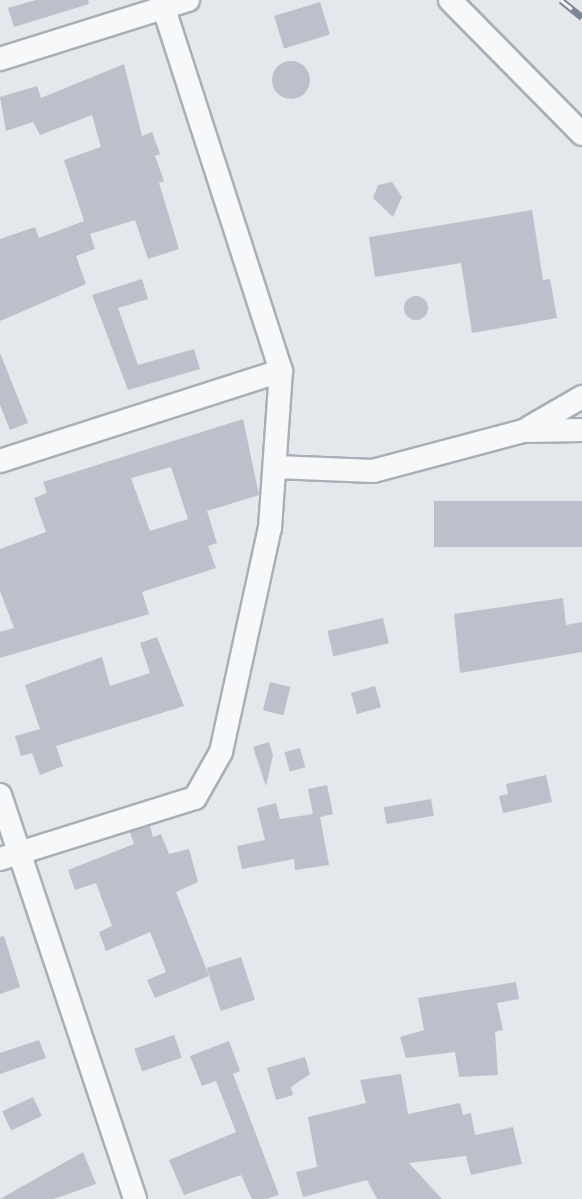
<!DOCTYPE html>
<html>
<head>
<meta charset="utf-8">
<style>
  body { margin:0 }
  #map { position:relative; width:582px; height:1199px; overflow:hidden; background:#e4e7ec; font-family:Rubik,sans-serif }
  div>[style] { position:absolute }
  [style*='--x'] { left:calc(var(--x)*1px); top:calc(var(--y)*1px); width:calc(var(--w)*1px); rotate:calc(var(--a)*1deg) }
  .building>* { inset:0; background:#bbc0ca; transform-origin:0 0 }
  .round { border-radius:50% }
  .roads { filter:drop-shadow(2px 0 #a9aeb7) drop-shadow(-2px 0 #a9aeb7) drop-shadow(0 2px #a9aeb7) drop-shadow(0 -2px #a9aeb7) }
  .minor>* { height:22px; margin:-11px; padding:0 11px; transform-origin:11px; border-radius:11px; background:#f7f8fa }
  .rail>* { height:7px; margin-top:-3.5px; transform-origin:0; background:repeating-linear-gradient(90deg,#f4f6f9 0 14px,#7d8696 0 28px); box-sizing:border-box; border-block:2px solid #7d8696 }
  span { translate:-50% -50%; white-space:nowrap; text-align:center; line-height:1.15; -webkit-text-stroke:6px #f4f6f9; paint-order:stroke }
</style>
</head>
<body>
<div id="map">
  <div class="building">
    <i style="clip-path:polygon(36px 0,88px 0,89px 4px,14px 27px,8px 8px)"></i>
    <i style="left:320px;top:2px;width:34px;height:48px;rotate:73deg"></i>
    <i class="round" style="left:272px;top:61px;width:38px;height:38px"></i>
    <i style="clip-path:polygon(124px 64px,142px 136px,152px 132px,160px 154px,155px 156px,164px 181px,159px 183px,179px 249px,148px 259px,135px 220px,90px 234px,95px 249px,76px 256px,86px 284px,0 321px,0 239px,35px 227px,39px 238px,84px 221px,64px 160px,101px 147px,92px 115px,40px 135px,33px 122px,6px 131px,0 97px,37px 86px,41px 98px)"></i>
    <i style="clip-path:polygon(392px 182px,402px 197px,393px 217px,373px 198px,378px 185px)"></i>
    <i style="clip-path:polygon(532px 210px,543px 280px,550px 279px,557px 318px,472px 333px,461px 263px,375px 277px,369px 237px)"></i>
    <i style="clip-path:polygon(142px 279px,148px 299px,118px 308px,138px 365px,194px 349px,200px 369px,128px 390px,92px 295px)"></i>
    <i class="round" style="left:404px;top:296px;width:24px;height:24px"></i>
    <i style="clip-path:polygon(0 353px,28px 423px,10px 430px,0 405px)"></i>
    <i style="clip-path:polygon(evenodd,243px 419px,259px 495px,207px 511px,217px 543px,208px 546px,216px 568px,142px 592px,149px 614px,0 658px,0 632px,14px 628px,0 591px,0 549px,46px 532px,34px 498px,47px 493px,43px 482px,243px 419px,171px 467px,188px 519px,150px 531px,131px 478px,171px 467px)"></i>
    <i style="left:582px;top:501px;width:46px;height:148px;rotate:90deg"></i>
    <i style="clip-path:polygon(563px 598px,566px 625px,582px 622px,582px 652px,460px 673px,454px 614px)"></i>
    <i style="left:383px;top:618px;width:26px;height:57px;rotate:77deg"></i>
    <i style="clip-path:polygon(157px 637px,184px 706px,56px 746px,63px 766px,40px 775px,32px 753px,21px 756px,15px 736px,40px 729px,25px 685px,102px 657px,110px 686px,150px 673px,140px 643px)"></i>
    <i style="left:270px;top:682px;width:21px;height:29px;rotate:14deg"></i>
    <i style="left:375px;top:686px;width:22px;height:25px;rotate:74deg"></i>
    <i style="clip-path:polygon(269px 742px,273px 755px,266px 786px,253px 747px)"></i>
    <i style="left:300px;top:748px;width:20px;height:16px;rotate:75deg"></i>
    <i style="clip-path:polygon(546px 775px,552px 802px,503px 813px,499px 796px,508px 794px,506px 784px)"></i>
    <i style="clip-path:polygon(327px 785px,333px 814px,320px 817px,329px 865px,295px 870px,294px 859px,242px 869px,237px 846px,265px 840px,257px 808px,276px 803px,280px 819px,313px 814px,308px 789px)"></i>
    <i style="left:431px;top:799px;width:17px;height:48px;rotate:80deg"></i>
    <i style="clip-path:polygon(150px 826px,153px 837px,161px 834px,169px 854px,189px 849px,198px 882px,176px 892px,209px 976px,155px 998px,147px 980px,166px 972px,150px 932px,106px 951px,99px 932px,112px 926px,96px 883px,75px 890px,68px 870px,134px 844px,130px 832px)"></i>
    <i style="clip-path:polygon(4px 936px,20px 987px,0 994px,0 937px)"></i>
    <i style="left:241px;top:957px;width:45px;height:36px;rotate:72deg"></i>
    <i style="clip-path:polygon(516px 982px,519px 999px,497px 1003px,503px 1030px,495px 1032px,498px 1075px,459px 1077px,455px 1052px,406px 1058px,400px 1037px,424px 1030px,418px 998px)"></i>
    <i style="left:174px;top:1035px;width:24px;height:42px;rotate:71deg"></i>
    <i style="clip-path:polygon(39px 1040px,46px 1058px,0 1074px,0 1053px)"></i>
    <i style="clip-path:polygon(229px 1041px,240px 1071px,233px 1074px,279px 1195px,265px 1199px,252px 1199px,241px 1175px,184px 1195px,169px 1160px,236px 1132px,216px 1081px,202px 1086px,190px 1056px)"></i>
    <i style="clip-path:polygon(305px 1057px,310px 1074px,291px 1087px,293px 1095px,276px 1100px,267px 1068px)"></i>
    <i style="clip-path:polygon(401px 1074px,408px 1114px,460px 1103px,463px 1115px,471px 1113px,475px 1135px,513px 1127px,522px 1164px,471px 1175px,466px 1156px,409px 1163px,442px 1199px,377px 1199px,367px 1180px,303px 1197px,296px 1172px,317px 1167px,308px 1117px,366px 1103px,360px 1080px)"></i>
    <i style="left:33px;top:1097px;width:21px;height:34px;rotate:65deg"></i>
    <i style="clip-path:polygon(83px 1152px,96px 1184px,54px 1199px,0 1199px)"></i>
  </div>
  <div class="roads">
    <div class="minor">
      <i style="--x:450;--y:0;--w:188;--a:45.4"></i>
      <i style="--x:0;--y:59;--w:197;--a:-17.4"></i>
      <i style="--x:530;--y:427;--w:60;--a:-30"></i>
      <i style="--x:0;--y:461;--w:295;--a:-17.8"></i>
      <i style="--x:276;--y:467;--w:97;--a:2.4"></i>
      <i style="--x:373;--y:471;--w:155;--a:-14.9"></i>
      <i style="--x:523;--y:431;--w:59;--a:-1"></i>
      <i style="--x:0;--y:795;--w:426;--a:71.5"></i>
      <i style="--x:0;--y:859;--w:204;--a:-17.4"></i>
      <i style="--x:195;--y:798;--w:53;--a:-60.5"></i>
      <i style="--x:221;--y:752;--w:229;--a:-77.7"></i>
      <i style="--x:270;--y:528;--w:157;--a:-86"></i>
      <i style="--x:281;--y:371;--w:390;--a:-107.9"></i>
    </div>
  </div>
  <div class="rail">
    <i style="--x:561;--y:0;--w:27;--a:39"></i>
  </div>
</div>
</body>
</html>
